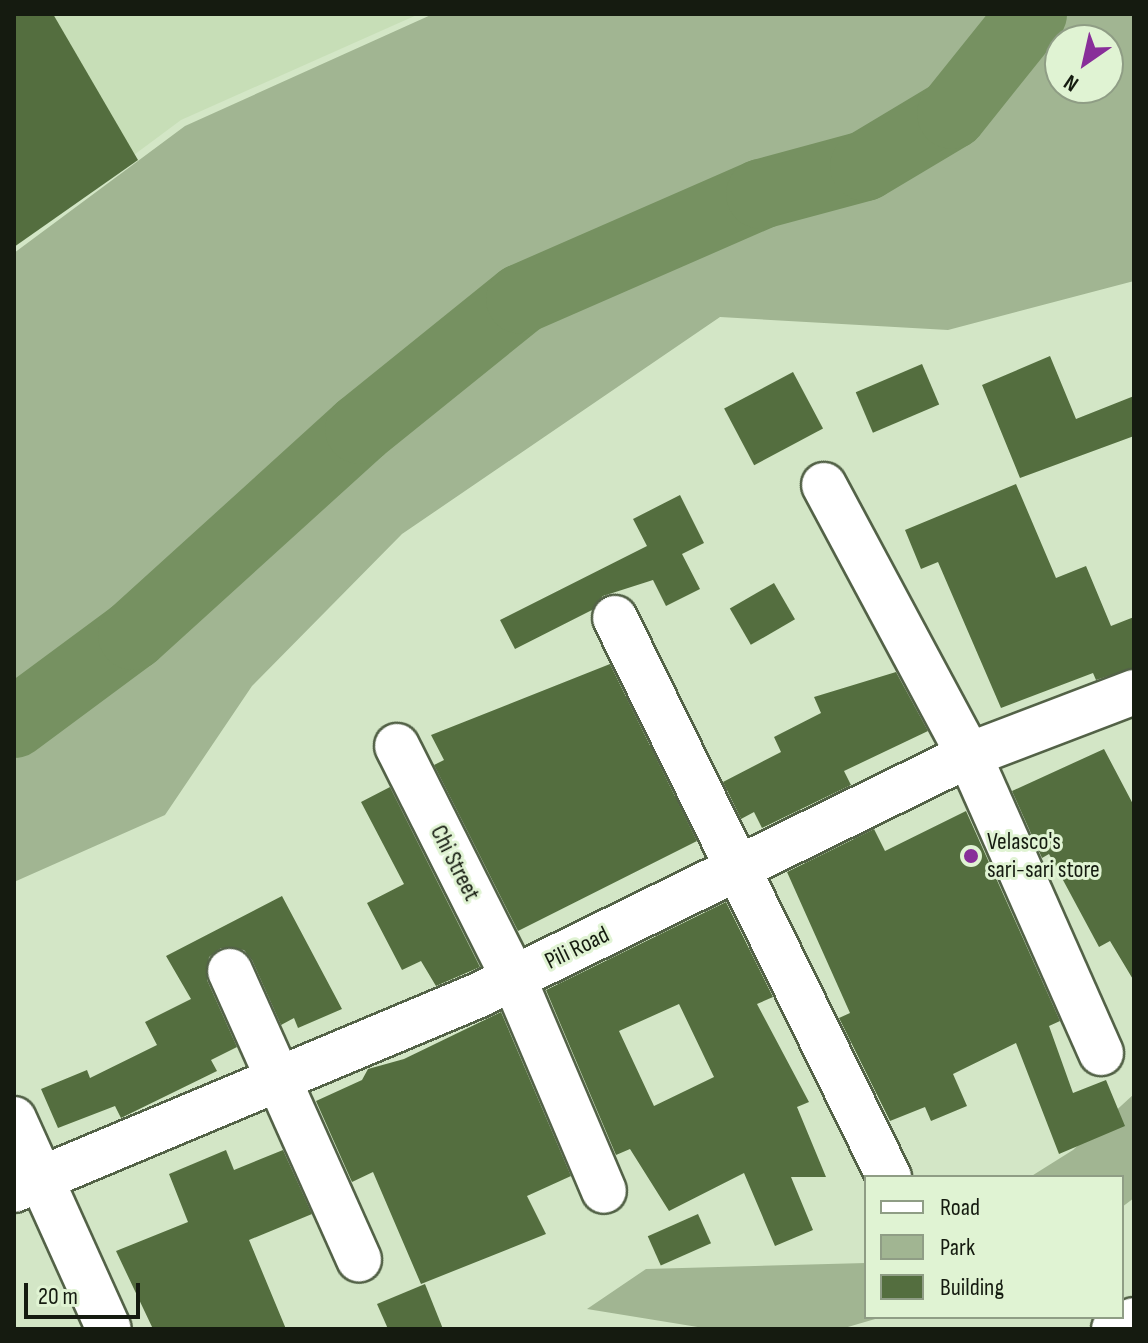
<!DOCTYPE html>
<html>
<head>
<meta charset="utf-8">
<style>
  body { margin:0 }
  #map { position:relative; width:1148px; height:1343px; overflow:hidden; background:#d3e6c6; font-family:"Sofia Sans Condensed",sans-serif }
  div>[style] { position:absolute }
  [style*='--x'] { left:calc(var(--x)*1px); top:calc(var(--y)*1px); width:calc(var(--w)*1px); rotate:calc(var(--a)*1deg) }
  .built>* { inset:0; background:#c7deb7 }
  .green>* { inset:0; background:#a1b592 }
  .river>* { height:70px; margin:-35px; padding:0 35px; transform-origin:35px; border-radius:35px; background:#769161 }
  .building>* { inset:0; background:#546e3f; transform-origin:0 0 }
  .roads { filter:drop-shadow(2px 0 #536247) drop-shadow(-2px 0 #536247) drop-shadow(0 2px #536247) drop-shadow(0 -2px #536247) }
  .minor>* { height:44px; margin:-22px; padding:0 22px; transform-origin:22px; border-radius:22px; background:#fff }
  .dots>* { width:22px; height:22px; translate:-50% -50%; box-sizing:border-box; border:4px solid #e0f3d3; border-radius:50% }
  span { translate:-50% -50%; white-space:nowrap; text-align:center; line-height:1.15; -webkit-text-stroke:6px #e0f3d3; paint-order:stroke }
  .poi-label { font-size:24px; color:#151b10 }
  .left { translate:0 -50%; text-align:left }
  .street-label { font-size:24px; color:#151b10 }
  .frame { position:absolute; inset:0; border:16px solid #151b10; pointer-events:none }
  .legend { position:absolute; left:864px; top:1175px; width:260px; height:144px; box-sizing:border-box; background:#e0f3d3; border:2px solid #8f9d85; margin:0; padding:10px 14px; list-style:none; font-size:24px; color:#151b10 }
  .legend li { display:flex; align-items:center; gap:16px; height:40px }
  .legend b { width:40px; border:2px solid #8f9d85 }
  .north { position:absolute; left:1044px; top:24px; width:80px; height:80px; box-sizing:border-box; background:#e0f3d3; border:2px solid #8f9d85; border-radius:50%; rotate:214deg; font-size:22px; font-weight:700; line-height:32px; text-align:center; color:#151b10 }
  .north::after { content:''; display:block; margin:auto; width:28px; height:36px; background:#882e99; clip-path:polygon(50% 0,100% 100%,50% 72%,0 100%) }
  .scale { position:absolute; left:24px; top:1283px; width:116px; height:36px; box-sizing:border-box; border:4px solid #151b10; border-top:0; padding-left:10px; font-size:24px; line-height:28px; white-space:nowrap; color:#151b10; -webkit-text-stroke:6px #e0f3d3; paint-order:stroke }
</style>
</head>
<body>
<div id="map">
  <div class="built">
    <i style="clip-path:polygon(14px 14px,419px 14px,181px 120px,14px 244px)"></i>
  </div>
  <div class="green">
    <i style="clip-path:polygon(evenodd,433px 14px,1134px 14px,1134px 281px,948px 330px,720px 317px,402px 534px,252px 686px,165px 815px,14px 882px,14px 253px,185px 126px,433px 14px,1060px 40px,1108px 40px,1108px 88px,1060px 88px,1060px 40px)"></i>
    <i style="clip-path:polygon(1134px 1094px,1134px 1198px,1122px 1207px,1122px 1177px,1030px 1177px,1073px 1150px)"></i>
    <i style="clip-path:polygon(866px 1263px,866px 1317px,882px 1317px,841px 1329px,710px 1329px,587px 1309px,646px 1269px)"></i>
  </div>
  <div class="river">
    <i style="--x:14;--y:723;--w:148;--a:-36.5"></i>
    <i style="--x:133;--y:635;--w:307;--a:-42.2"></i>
    <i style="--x:360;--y:429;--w:207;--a:-38.9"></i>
    <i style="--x:521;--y:299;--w:262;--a:-23.6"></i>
    <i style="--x:761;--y:194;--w:108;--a:-15.1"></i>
    <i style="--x:865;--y:166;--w:101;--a:-30.9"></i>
    <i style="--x:952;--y:114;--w:128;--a:-51.3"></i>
  </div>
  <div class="building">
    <i style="clip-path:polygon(14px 14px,53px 14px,138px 160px,14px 247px)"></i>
    <i style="clip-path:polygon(1050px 356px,1076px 419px,1134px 396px,1134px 436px,1020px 478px,982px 385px)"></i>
    <i style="left:922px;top:364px;width:44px;height:72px;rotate:67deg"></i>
    <i style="left:793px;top:372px;width:64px;height:78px;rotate:62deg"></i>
    <i style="clip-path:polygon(1016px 484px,1056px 578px,1086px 566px,1111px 626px,1134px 617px,1134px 668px,1096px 680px,1093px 673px,1001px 708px,938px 562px,921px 569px,905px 530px)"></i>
    <i style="clip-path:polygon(680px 495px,704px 543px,682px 554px,700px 589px,666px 606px,653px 580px,603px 596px,592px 610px,515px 649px,500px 620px,647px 546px,633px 519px)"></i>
    <i style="left:774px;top:583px;width:42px;height:51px;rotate:60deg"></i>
    <i style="clip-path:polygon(610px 664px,697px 841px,518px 931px,434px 765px,444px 760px,431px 735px)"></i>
    <i style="clip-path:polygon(896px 672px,928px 731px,844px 771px,851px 785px,762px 828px,754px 812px,741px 819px,723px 782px,781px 752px,774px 737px,821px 713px,814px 697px)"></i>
    <i style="clip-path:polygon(1104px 749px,1134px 806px,1134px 981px,1110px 941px,1099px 947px,1049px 854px,1042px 858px,1012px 791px)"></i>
    <i style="clip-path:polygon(390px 787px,480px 967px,436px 986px,421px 961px,402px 970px,367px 903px,404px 884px,361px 802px)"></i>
    <i style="clip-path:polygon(966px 811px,1060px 1021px,1049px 1026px,1073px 1093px,1106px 1080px,1125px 1126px,1059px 1154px,1016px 1043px,953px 1074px,967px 1106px,931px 1121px,925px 1107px,890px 1121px,839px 1018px,850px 1013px,787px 872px,874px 829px,885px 851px)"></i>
    <i style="clip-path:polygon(282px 896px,342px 1009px,298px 1028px,294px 1018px,281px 1025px,252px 960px,244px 950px,221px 948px,209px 957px,207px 980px,237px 1047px,211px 1060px,217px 1071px,121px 1118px,115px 1106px,58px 1128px,41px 1089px,87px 1070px,90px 1078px,157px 1045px,145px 1022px,191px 999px,166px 956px)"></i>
    <i style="clip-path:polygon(evenodd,726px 902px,773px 997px,757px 1004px,809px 1102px,797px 1107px,826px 1177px,791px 1177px,813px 1230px,775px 1246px,744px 1173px,669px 1211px,630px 1149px,616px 1155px,546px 990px,726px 902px,679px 1004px,714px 1077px,654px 1106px,619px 1031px,679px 1004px)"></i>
    <i style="clip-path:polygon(501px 1012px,571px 1176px,527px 1196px,546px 1234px,421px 1284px,373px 1172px,352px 1182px,316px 1101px,362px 1080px,368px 1069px,404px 1059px)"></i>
    <i style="clip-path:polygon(226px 1150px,234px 1170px,283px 1150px,312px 1214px,249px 1240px,286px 1329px,153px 1329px,116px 1251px,188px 1222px,169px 1174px)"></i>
    <i style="left:698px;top:1214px;width:32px;height:55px;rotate:66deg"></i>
    <i style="clip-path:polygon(425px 1284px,443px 1329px,388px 1329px,377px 1304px)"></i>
  </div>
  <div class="roads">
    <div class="minor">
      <i style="--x:824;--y:485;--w:306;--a:61.8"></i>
      <i style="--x:969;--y:755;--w:326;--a:66.1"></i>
      <i style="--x:615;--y:618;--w:623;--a:63.89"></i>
      <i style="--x:397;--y:746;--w:261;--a:63.3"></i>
      <i style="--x:514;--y:979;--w:230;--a:67"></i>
      <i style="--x:230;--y:971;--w:316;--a:65.9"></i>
      <i style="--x:14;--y:1119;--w:230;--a:65.7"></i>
      <i style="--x:14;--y:1190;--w:504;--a:-22.75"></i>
      <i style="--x:479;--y:995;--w:546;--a:-26.1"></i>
      <i style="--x:969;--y:755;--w:177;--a:-20.9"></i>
      <i style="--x:1114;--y:1329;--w:22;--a:-24"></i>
    </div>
  </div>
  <div class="dots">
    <i style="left:971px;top:856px;background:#882e99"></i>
  </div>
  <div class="poi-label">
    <span class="left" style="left:987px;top:856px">Velasco's<br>sari-sari store</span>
  </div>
  <div class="street-label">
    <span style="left:455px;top:863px;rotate:63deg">Chi Street</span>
    <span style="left:577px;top:948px;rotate:-26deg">Pili Road</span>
  </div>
  <div class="frame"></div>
  <ul class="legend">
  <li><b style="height:10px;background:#fff"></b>Road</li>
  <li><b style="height:22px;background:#a1b592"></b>Park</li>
  <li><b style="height:22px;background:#546e3f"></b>Building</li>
  </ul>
  <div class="north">N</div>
  <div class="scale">20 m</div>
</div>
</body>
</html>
